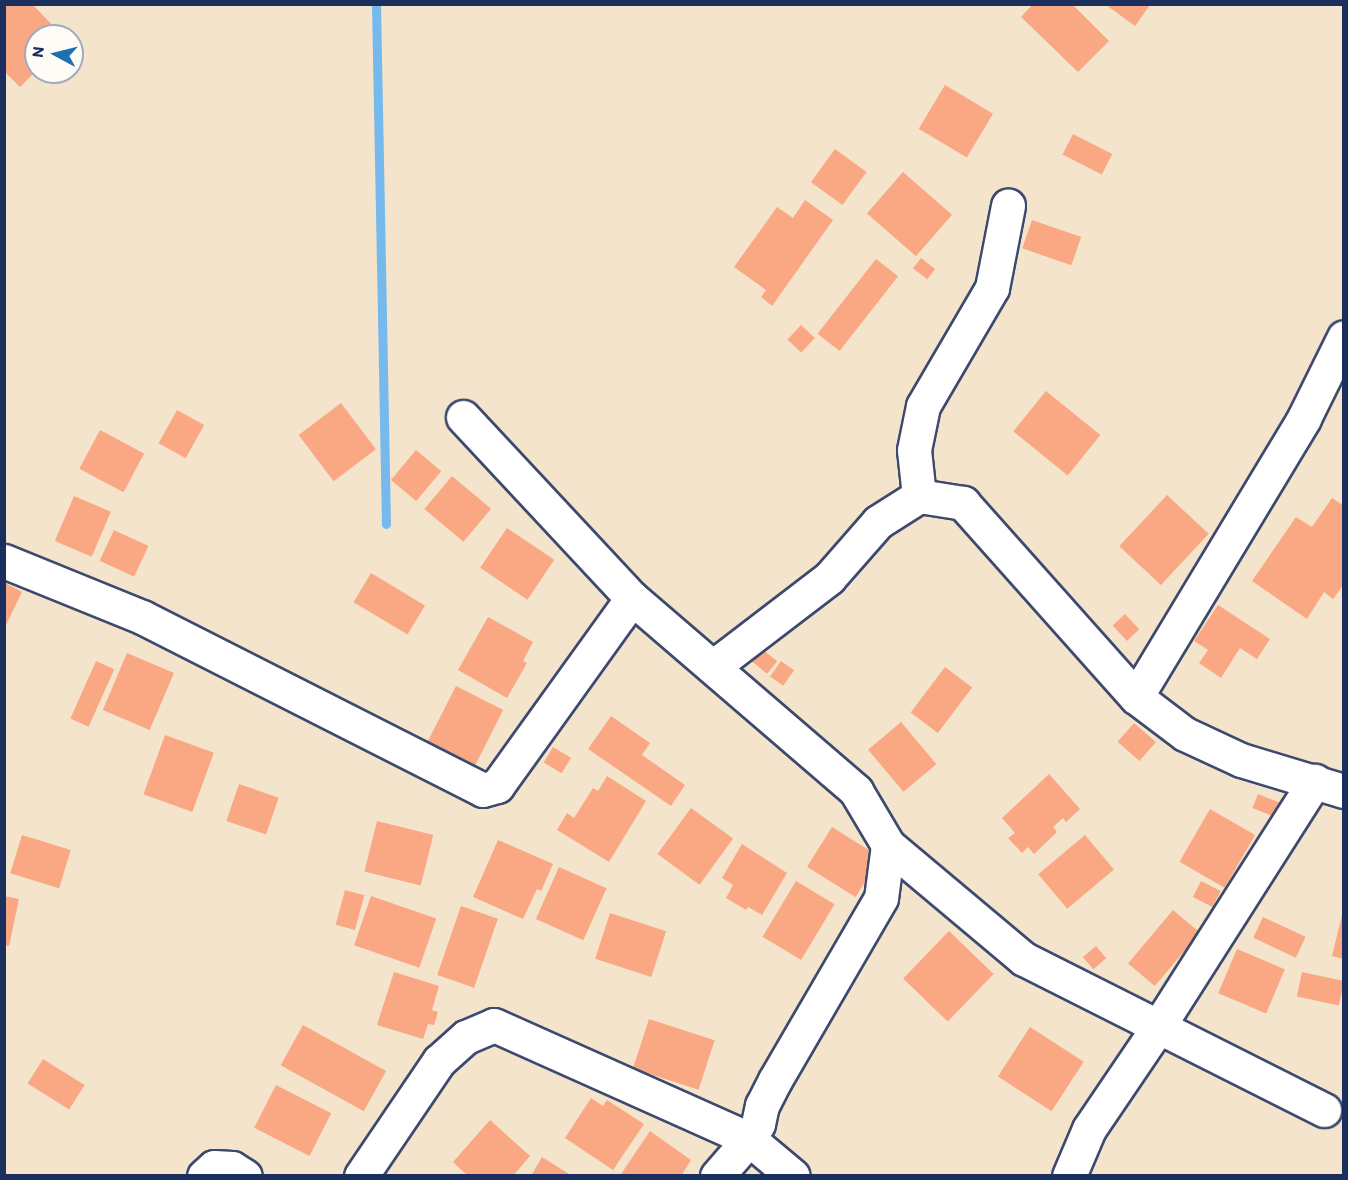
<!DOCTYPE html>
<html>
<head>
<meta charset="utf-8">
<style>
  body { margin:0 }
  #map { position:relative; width:1348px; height:1180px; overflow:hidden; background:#f5e4cc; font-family:Itim,sans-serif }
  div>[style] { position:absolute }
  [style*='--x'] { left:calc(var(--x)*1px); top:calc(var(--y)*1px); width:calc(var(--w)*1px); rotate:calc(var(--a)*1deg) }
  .stream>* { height:9px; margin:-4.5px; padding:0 4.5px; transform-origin:4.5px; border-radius:4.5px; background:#76b9ec }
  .building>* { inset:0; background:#faa784; transform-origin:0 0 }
  .roads { filter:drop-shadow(2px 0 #3c4a6e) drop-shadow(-2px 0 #3c4a6e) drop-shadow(0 2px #3c4a6e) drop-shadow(0 -2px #3c4a6e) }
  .minor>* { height:33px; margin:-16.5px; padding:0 16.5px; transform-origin:16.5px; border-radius:16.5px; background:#fff }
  span { translate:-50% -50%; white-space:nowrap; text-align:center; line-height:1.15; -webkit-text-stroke:4.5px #fdfcf7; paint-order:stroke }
  .frame { position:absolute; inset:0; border:6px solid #1b2f5e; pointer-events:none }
  .north { position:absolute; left:24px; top:24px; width:60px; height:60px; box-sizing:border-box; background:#fdfcf7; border:2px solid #a3aaba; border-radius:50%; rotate:277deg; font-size:16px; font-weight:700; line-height:24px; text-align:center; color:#1b2f5e }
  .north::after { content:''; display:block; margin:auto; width:21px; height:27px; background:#1f6fb2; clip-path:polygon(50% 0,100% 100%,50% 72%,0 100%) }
</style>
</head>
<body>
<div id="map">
  <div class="stream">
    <i style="--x:376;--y:4;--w:520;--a:88.9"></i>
  </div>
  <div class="building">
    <i style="clip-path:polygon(4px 4px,32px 4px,63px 36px,36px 36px,36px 71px,20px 87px,4px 71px)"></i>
    <i style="clip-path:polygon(1033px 4px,1072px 4px,1109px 41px,1078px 72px,1021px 17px)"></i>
    <i style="clip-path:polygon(1106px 5px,1150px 5px,1135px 26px)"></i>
    <i style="left:945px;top:85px;width:56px;height:51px;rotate:31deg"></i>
    <i style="left:1073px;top:134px;width:44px;height:23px;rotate:27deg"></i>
    <i style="left:835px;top:149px;width:39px;height:41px;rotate:36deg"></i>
    <i style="left:903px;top:172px;width:65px;height:55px;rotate:41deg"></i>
    <i style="clip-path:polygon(805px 200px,833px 220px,772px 306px,761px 297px,766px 290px,734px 267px,777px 207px,793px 218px)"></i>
    <i style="left:1032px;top:220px;width:52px;height:30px;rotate:19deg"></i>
    <i style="left:921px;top:258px;width:18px;height:13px;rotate:38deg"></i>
    <i style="left:876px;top:259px;width:28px;height:95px;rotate:38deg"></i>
    <i style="left:801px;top:325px;width:19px;height:20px;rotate:43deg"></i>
    <i style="left:1046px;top:391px;width:70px;height:52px;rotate:39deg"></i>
    <i style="left:341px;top:403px;width:58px;height:53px;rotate:53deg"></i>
    <i style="left:177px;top:410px;width:31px;height:38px;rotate:29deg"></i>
    <i style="left:100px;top:430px;width:50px;height:44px;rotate:28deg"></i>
    <i style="left:416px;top:450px;width:33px;height:39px;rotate:40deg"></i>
    <i style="left:452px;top:476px;width:51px;height:43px;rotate:40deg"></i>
    <i style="left:1167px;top:495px;width:57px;height:70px;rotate:43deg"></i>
    <i style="left:74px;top:496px;width:40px;height:49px;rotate:23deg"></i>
    <i style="clip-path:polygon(1332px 498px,1344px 506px,1344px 584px,1333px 599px,1324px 592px,1307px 619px,1252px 581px,1296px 517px,1312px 527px)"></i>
    <i style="left:507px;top:528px;width:57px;height:48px;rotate:34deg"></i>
    <i style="left:114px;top:530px;width:38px;height:34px;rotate:25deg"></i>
    <i style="left:371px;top:573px;width:63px;height:34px;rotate:31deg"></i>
    <i style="clip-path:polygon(5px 583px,22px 592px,5px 627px)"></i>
    <i style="clip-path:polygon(1218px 605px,1270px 639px,1257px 659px,1240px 648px,1221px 678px,1199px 663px,1208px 650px,1194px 641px)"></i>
    <i style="left:1125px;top:614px;width:21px;height:17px;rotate:47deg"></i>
    <i style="clip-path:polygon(488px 617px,533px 642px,523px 661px,527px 663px,507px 698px,458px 670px)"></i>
    <i style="left:757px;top:645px;width:26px;height:16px;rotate:39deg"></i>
    <i style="left:127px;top:653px;width:51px;height:62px;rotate:23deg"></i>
    <i style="left:96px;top:661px;width:20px;height:63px;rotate:24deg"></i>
    <i style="left:781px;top:661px;width:16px;height:19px;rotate:35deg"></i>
    <i style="left:945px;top:667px;width:34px;height:57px;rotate:37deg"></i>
    <i style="left:456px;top:686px;width:53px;height:64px;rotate:27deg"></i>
    <i style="clip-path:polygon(611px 716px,650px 743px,642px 755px,685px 785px,671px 806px,588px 749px)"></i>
    <i style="left:901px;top:722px;width:55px;height:43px;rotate:50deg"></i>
    <i style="left:1134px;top:723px;width:29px;height:25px;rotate:41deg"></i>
    <i style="left:165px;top:735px;width:52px;height:63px;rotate:20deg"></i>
    <i style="left:553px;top:747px;width:21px;height:18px;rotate:31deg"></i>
    <i style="clip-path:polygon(1049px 774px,1080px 809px,1066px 822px,1063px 818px,1053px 827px,1057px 832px,1034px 854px,1028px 847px,1022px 853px,1008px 838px,1015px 833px,1002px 818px)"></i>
    <i style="clip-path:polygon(607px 776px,646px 801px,609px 862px,557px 830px,567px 813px,574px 818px,593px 788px,598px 791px)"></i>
    <i style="left:239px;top:784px;width:42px;height:39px;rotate:19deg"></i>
    <i style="left:1258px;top:794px;width:27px;height:15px;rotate:22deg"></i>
    <i style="left:691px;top:808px;width:52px;height:57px;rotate:36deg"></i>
    <i style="left:1210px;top:809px;width:52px;height:61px;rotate:30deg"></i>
    <i style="left:377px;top:821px;width:58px;height:52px;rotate:14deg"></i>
    <i style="left:832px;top:827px;width:57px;height:47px;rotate:32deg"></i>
    <i style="left:22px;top:835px;width:51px;height:40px;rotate:17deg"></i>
    <i style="left:1085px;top:835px;width:45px;height:61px;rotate:50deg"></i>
    <i style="clip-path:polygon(498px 840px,553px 864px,541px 891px,537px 889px,523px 919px,473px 897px)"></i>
    <i style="clip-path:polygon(742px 844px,787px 873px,762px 915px,748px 907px,746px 910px,726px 898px,733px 885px,722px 878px)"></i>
    <i style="left:559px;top:867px;width:52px;height:57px;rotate:24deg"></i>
    <i style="left:796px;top:881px;width:45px;height:65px;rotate:31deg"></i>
    <i style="left:1201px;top:881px;width:22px;height:18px;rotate:27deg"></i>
    <i style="left:345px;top:890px;width:20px;height:36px;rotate:15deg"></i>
    <i style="clip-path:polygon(4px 896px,19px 899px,9px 946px,4px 945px)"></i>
    <i style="left:371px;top:896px;width:69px;height:52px;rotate:19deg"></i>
    <i style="left:461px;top:906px;width:39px;height:73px;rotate:19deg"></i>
    <i style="left:1173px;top:910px;width:35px;height:70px;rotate:40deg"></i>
    <i style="clip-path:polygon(1343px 911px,1344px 911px,1344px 959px,1332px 956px)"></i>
    <i style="left:610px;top:913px;width:59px;height:48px;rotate:18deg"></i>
    <i style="left:1263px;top:917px;width:47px;height:23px;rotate:25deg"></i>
    <i style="left:949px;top:931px;width:62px;height:66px;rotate:44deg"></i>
    <i style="left:1096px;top:946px;width:16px;height:17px;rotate:50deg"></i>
    <i style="left:1237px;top:949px;width:52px;height:48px;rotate:23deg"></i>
    <i style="clip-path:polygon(394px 972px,439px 986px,432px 1010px,438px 1012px,434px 1025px,428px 1024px,423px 1039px,377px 1025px)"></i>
    <i style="left:1302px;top:972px;width:43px;height:25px;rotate:12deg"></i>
    <i style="left:649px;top:1019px;width:69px;height:52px;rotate:18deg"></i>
    <i style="left:303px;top:1025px;width:95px;height:46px;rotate:29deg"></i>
    <i style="left:1030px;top:1027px;width:64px;height:59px;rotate:33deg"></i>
    <i style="left:43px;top:1059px;width:49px;height:29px;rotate:32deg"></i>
    <i style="left:276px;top:1085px;width:62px;height:48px;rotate:27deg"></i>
    <i style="clip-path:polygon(591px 1098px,603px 1106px,607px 1100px,644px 1124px,613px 1170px,565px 1138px)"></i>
    <i style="clip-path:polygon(490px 1120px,530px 1156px,513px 1176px,468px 1176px,453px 1162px)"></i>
    <i style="clip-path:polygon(650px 1131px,691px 1160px,681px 1176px,621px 1174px)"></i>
    <i style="clip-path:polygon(542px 1157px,572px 1176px,531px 1176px)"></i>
  </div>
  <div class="roads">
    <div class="minor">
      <i style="--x:463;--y:417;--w:248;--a:47"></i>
      <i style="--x:632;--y:598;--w:296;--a:40.7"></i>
      <i style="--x:856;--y:791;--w:63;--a:59.3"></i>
      <i style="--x:888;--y:845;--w:53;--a:97.5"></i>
      <i style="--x:881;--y:898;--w:211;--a:120.2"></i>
      <i style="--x:775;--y:1080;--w:28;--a:117"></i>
      <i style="--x:762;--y:1105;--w:19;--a:102"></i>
      <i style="--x:758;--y:1124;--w:17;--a:121"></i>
      <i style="--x:749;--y:1139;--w:57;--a:40.1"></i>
      <i style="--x:919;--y:496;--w:46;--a:-96.2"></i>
      <i style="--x:914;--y:450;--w:45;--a:-78.4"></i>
      <i style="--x:923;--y:406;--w:137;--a:-59.7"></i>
      <i style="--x:992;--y:288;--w:84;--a:-79"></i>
      <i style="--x:4;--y:561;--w:149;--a:22.1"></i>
      <i style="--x:142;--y:617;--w:382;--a:26.9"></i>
      <i style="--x:483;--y:790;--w:15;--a:-16"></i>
      <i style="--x:497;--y:786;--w:231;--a:-54.3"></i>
      <i style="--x:714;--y:666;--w:145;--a:-37.4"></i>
      <i style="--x:829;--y:578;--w:74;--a:-48.8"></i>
      <i style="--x:878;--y:522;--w:49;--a:-32.4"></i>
      <i style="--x:919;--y:496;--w:45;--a:9"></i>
      <i style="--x:963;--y:503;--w:260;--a:48.3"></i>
      <i style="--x:1136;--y:697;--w:61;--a:37.1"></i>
      <i style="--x:1185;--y:734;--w:62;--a:24.9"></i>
      <i style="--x:1241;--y:760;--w:108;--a:16.8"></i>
      <i style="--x:1136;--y:697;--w:326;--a:-58.9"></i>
      <i style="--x:1304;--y:418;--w:90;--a:-63.7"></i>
      <i style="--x:888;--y:845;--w:177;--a:40"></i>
      <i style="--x:1024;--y:959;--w:336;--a:26.7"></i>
      <i style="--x:204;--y:1176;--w:13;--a:-42"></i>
      <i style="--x:214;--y:1167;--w:18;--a:3"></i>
      <i style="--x:232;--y:1168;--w:15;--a:32"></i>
      <i style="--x:361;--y:1176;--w:139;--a:-55.9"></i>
      <i style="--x:439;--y:1061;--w:36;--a:-42"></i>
      <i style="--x:466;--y:1037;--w:30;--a:-23"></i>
      <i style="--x:494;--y:1025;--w:279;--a:24.1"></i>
      <i style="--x:749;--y:1139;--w:49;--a:130.9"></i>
      <i style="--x:1069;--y:1176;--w:51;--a:-66.9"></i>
      <i style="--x:1089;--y:1129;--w:123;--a:-55.9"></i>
      <i style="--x:1158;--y:1027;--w:292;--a:-57.5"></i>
    </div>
  </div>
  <div class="frame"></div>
  <div class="north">N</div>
</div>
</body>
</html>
